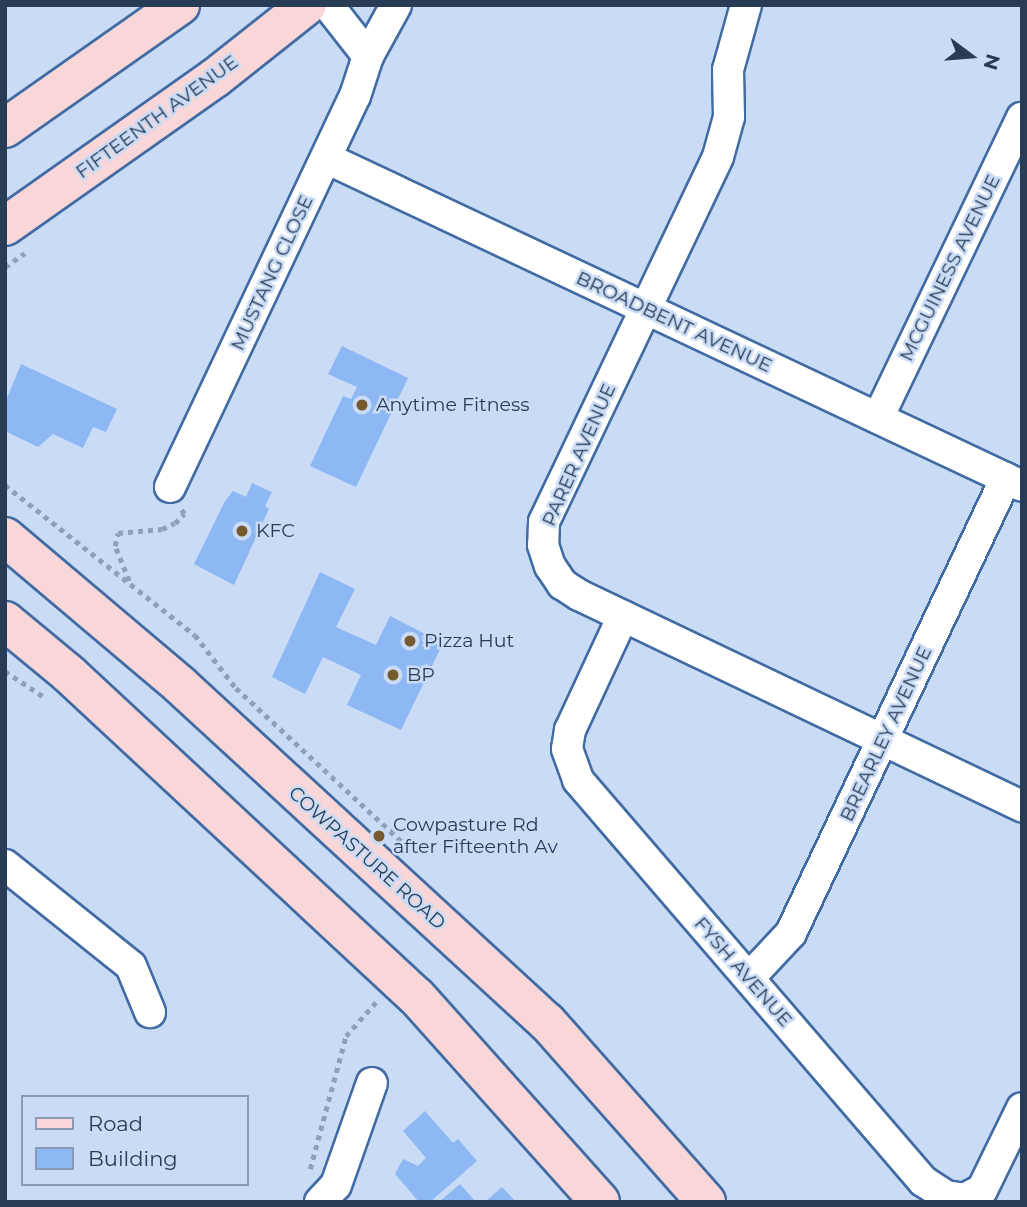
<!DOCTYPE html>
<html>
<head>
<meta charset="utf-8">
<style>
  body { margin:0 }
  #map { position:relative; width:1027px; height:1207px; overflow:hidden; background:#c9dbf5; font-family:Montserrat,sans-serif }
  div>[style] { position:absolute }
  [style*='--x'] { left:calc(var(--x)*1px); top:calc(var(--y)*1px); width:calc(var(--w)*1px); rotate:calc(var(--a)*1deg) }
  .building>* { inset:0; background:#8db8f3 }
  .path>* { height:4.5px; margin-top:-2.25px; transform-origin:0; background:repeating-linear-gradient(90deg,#8ea0ba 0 5px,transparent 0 10px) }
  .roads { filter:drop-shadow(2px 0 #416ba3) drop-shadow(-2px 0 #416ba3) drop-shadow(0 2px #416ba3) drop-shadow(0 -2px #416ba3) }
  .minor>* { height:30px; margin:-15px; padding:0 15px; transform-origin:15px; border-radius:15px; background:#fff }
  .major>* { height:38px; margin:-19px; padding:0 19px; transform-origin:19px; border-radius:19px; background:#f9d7d9 }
  .dots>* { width:19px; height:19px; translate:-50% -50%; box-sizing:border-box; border:4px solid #c9dbf5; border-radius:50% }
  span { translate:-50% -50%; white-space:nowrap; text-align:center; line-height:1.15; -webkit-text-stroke:5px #c9dbf5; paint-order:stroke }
  .street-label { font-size:19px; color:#293c55 }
  .poi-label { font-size:19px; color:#293c55 }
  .left { translate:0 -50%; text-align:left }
  .frame { position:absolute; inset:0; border:7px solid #293c55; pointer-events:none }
  .legend { position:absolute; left:21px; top:1095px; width:228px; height:91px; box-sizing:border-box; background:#c9dbf5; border:2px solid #899bb5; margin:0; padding:9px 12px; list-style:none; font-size:21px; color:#293c55 }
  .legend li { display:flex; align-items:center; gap:14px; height:35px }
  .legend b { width:35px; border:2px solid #899bb5 }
  .north { position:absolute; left:936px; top:21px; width:70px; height:70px; -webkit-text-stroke:5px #c9dbf5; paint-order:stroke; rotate:106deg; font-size:19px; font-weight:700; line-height:28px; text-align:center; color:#293c55 }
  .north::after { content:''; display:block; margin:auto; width:24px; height:32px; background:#293c55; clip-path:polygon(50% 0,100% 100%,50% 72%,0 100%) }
</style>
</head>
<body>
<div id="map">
  <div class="building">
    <i style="clip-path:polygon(342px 346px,408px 378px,356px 487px,310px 466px,343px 396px,351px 399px,357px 387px,328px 374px)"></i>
    <i style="clip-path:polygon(21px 364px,117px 409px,106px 432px,93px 427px,83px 448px,53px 434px,38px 447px,5px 431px,5px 403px)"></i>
    <i style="clip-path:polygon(252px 483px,272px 492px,265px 506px,269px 509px,234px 585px,194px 564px,225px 501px,233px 491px,246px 497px)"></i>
    <i style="clip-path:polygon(320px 572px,355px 589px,336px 627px,376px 645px,390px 616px,443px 643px,401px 730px,347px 705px,361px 675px,323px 657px,305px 694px,272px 677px)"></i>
    <i style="clip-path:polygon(425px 1111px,453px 1143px,458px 1139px,477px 1161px,430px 1202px,419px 1202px,395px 1174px,403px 1159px,418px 1166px,426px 1158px,403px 1131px)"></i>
    <i style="clip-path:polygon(460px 1184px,476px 1202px,439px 1202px)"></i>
    <i style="clip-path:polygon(502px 1187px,516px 1202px,485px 1202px)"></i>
  </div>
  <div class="path">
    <i style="--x:5;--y:267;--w:24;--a:-35"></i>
    <i style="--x:5;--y:485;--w:242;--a:38.3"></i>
    <i style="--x:195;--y:635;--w:67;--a:52.3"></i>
    <i style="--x:236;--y:688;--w:225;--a:42.8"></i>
    <i style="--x:129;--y:581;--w:38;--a:-112"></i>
    <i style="--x:115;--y:546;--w:13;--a:-77"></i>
    <i style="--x:118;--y:533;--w:44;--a:-5.2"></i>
    <i style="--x:162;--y:529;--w:14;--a:-25"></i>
    <i style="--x:175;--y:523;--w:13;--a:-45"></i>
    <i style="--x:184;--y:514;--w:6;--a:-121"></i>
    <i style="--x:5;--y:671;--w:50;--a:33.7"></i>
    <i style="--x:310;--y:1169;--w:138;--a:-74.9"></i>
    <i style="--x:346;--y:1036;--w:45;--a:-48.6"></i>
  </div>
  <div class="roads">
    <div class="minor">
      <i style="--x:328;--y:5;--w:65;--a:51.9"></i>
      <i style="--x:746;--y:5;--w:67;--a:105.5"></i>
      <i style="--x:728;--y:70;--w:47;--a:88.8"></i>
      <i style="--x:729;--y:117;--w:41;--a:105.4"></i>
      <i style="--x:718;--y:157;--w:404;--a:115.5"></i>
      <i style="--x:544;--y:522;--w:23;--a:92"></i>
      <i style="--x:543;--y:545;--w:22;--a:72"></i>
      <i style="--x:550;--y:566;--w:22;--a:56"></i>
      <i style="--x:562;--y:584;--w:20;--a:33"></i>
      <i style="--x:579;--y:595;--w:491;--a:25.5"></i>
      <i style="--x:326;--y:158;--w:769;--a:25.23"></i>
      <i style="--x:878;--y:418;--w:333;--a:-64.4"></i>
      <i style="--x:170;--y:487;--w:433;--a:-64.7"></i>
      <i style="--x:355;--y:96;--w:42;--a:-72"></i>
      <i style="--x:368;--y:56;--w:58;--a:-61.2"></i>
      <i style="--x:623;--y:616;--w:126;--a:114.9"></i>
      <i style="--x:570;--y:730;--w:19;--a:99"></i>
      <i style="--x:567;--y:749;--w:33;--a:70"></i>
      <i style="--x:578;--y:780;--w:529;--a:49.29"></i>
      <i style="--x:923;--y:1181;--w:27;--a:33"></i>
      <i style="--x:946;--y:1196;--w:18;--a:9"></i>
      <i style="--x:964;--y:1199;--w:20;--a:-27"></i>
      <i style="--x:982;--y:1190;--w:91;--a:-64"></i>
      <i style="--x:5;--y:865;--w:161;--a:38.7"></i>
      <i style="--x:131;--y:966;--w:50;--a:67.6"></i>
      <i style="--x:749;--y:978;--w:62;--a:-47"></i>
      <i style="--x:791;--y:933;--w:503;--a:-64.71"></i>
      <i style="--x:320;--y:1202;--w:23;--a:-47"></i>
      <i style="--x:336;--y:1185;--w:108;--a:-70.6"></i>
    </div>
    <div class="major">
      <i style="--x:5;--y:128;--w:214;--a:-35.1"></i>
      <i style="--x:5;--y:226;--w:257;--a:-35.2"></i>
      <i style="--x:215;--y:78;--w:117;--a:-38.4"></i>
      <i style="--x:5;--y:537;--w:229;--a:40.2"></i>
      <i style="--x:180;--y:685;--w:498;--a:42.6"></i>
      <i style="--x:547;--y:1022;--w:240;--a:48.5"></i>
      <i style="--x:5;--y:621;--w:83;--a:39.6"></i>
      <i style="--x:69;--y:674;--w:473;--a:42.9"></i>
      <i style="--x:416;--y:996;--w:276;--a:48.2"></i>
    </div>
  </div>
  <div class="dots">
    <i style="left:362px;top:405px;background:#76592d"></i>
    <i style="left:242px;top:531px;background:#76592d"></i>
    <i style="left:410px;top:641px;background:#76592d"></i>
    <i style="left:393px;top:675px;background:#76592d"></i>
    <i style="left:379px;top:836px;background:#76592d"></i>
  </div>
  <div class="street-label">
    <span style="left:157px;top:117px;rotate:-36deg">FIFTEENTH AVENUE</span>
    <span style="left:950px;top:268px;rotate:-64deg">MCGUINESS AVENUE</span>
    <span style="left:272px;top:273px;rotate:-65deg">MUSTANG CLOSE</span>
    <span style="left:674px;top:322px;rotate:25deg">BROADBENT AVENUE</span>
    <span style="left:579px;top:455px;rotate:-66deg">PARER AVENUE</span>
    <span style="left:886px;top:734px;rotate:-65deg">BREARLEY AVENUE</span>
    <span style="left:367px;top:858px;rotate:42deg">COWPASTURE ROAD</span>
    <span style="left:743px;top:972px;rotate:49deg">FYSH AVENUE</span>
  </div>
  <div class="poi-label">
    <span class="left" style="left:376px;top:405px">Anytime Fitness</span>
    <span class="left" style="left:256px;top:531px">KFC</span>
    <span class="left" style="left:424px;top:641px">Pizza Hut</span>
    <span class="left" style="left:407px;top:675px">BP</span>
    <span class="left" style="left:393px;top:836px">Cowpasture Rd<br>after Fifteenth Av</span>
  </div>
  <div class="frame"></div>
  <ul class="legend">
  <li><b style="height:9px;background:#f9d7d9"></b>Road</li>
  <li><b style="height:19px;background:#8db8f3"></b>Building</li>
  </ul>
  <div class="north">N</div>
</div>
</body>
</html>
